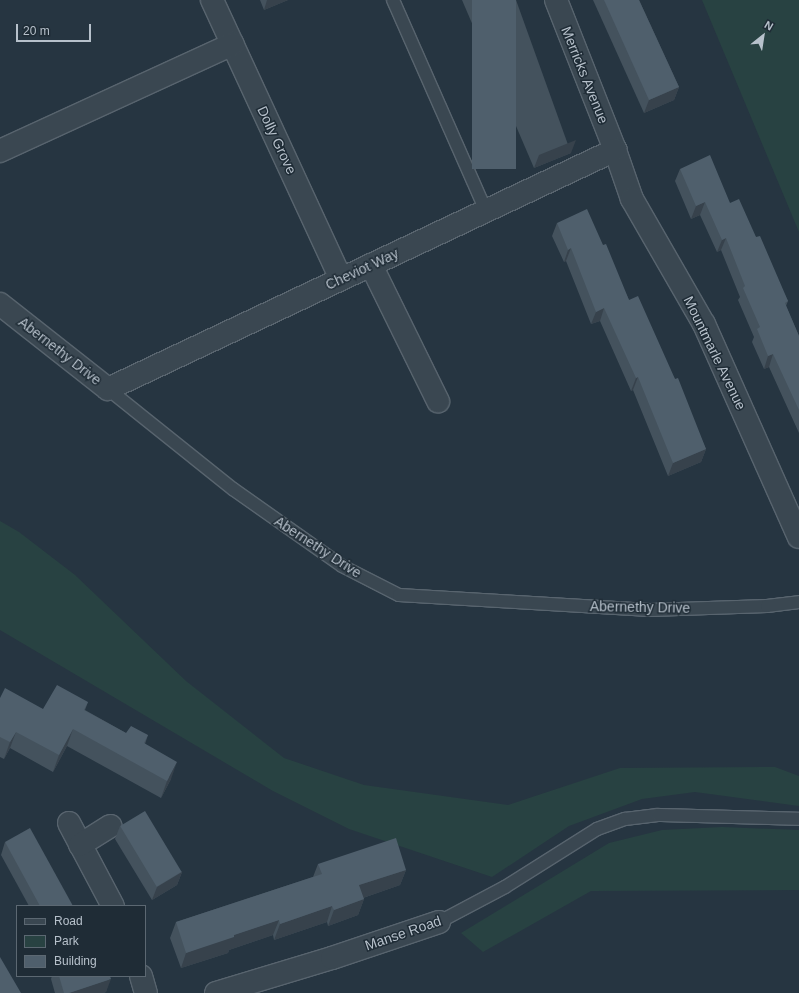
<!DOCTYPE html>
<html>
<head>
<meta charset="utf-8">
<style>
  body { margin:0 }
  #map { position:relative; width:799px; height:993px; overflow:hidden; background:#263541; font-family:Arial,sans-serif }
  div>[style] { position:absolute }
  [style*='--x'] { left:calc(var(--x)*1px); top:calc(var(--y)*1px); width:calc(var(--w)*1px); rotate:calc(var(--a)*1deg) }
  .green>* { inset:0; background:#284242 }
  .roads { filter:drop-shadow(1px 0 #58646e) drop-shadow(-1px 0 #58646e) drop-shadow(0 1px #58646e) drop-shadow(0 -1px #58646e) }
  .lane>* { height:12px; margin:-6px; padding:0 6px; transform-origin:6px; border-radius:6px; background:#3a4751 }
  .street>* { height:22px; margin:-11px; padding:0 11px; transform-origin:11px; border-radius:11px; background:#3a4751 }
  .wall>* { inset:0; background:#44525d }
  .shaded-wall>* { inset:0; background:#37424c }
  .building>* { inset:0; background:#4f5f6c; transform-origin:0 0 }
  span { translate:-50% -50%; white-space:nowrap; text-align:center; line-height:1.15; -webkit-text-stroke:3px #1f2c36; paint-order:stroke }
  .street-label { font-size:14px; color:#b7c1cb }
  .legend { position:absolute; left:16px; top:905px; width:130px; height:72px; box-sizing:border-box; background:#1f2c36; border:1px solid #5c6872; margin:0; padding:5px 7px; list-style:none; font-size:12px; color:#b7c1cb }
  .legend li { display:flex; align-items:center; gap:8px; height:20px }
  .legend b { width:20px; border:1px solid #5c6872 }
  .north { position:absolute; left:743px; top:16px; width:40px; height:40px; -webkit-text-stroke:3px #1f2c36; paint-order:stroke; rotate:30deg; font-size:11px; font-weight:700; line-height:16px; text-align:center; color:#b7c1cb }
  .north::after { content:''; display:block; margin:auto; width:14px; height:18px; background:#b7c1cb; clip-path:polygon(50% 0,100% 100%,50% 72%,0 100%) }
  .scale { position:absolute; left:16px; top:24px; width:75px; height:18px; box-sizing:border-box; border:2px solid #b7c1cb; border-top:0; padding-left:5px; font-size:12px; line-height:14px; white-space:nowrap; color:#b7c1cb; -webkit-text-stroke:3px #1f2c36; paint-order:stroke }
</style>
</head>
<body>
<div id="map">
  <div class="green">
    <i style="clip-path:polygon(702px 0,799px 0,799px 232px)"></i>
    <i style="clip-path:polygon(0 521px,19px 532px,75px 575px,186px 681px,284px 758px,364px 785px,508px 805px,620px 768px,775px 767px,799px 776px,799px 806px,695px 792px,642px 799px,569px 826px,492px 877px,349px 829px,273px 791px,0 630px)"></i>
    <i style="clip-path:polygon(722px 827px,799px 830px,799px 890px,591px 891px,483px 952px,461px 933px,609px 843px,662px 830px)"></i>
  </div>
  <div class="roads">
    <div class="lane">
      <i style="--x:393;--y:0;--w:231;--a:66.2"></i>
      <i style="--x:108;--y:389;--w:160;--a:38.7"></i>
      <i style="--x:233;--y:489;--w:133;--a:35.2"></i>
      <i style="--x:342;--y:566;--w:64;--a:27"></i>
      <i style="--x:399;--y:595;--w:251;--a:3.4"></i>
      <i style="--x:650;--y:610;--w:117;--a:-2"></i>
      <i style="--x:767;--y:606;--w:32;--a:-7"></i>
      <i style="--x:439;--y:922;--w:75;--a:-27.9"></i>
      <i style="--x:505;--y:887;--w:109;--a:-32.2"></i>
      <i style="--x:597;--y:829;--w:30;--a:-20"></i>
      <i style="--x:625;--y:819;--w:33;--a:-7"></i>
      <i style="--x:658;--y:815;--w:141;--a:1.6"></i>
    </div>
    <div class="street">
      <i style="--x:212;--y:0;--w:307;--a:65.2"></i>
      <i style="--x:556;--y:0;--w:161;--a:68.5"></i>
      <i style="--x:615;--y:150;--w:52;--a:70.9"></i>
      <i style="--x:632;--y:199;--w:144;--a:60.1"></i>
      <i style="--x:704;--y:324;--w:233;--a:66"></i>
      <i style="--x:0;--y:151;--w:256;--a:-24.7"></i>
      <i style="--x:371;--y:265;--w:152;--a:63.8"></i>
      <i style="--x:0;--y:304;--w:137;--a:38.2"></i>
      <i style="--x:108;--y:389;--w:561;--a:-25.24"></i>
      <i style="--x:69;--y:823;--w:94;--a:62.1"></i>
      <i style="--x:80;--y:845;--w:36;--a:-32"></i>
      <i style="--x:141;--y:976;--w:18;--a:74"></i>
      <i style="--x:216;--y:993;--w:121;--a:-16.8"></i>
      <i style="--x:332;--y:958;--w:113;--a:-18.6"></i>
    </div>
  </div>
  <div class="wall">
    <i style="clip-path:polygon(260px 0,288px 0,264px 10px)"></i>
    <i style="clip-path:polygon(462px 0,516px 0,571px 153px,534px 168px)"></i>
    <i style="clip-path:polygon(593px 0,639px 0,679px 87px,674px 100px,644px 113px)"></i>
    <i style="clip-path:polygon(680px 169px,730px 203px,756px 237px,788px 301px,786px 306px,799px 336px,799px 433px,769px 367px,764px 369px,752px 342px,754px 337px,738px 300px,740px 297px,721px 250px,717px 252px,700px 215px,691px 219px,675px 181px)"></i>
    <i style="clip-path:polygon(557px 223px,603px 245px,629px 300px,675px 379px,706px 449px,701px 462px,668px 476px,633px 390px,631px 391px,600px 321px,591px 324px,566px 261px,564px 262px,552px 236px)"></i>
    <i style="clip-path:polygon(0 698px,43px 709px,88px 702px,85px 710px,126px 733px,148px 735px,145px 744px,171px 779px,161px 798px,67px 746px,53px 772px,10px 748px,4px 759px,0 757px)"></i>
    <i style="clip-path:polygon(120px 826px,182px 872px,177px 885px,152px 900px,115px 839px)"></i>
    <i style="clip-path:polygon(5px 842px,73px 906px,29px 906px,1px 855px)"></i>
    <i style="clip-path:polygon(318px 864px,406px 870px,400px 885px,363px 898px,364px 899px,358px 915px,328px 926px,327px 922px,274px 940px,273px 935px,229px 950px,228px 953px,181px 968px,170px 938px,176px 922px,313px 877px)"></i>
    <i style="clip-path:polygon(52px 976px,110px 976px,106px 992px,103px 993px,55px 993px,51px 979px)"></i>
  </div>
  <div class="shaded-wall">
    <i style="clip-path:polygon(267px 0,288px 0,264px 10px)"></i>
    <i style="clip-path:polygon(679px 87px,674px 100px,644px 113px,649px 100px)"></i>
    <i style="clip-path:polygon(576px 140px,571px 153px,534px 168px,539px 155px)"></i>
    <i style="clip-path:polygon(705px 202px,700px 215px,691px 219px,696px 206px)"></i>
    <i style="clip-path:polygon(726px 238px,721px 250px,717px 252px,722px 240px)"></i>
    <i style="clip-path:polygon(571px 248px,566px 261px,564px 262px,568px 250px)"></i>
    <i style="clip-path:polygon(604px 308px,600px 321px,591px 324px,596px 312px)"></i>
    <i style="clip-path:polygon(773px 354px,769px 367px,764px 369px,768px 356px)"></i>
    <i style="clip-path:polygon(638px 377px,633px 390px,631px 391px,636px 378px)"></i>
    <i style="clip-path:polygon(706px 449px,701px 462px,668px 476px,673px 463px)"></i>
    <i style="clip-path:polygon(73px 729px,67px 746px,53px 772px,59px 755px)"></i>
    <i style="clip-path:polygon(16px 732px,10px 748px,4px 759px,10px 742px)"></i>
    <i style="clip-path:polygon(177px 762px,171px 779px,161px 798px,167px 781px)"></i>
    <i style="clip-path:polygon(406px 870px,400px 885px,354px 901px,359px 885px)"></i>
    <i style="clip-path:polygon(182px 872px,177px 885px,152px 900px,157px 887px)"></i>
    <i style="clip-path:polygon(364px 899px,358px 915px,328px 926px,334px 910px)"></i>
    <i style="clip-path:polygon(332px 906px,327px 922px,274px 940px,280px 924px)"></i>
    <i style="clip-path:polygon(279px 920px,273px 935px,229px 950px,228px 953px,181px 968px,186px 953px,234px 935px)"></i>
    <i style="clip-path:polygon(111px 979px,106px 992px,103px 993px,69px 993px)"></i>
  </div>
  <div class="building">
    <i style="left:472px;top:0;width:44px;height:169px"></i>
    <i style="clip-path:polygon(604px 0,639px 0,679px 87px,649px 100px)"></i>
    <i style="clip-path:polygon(710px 155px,730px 203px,739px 199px,756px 237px,760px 236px,788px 301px,785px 303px,799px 336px,799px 410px,773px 354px,768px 356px,757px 329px,760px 327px,743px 288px,745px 286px,726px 238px,722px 240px,705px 202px,696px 206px,680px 169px)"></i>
    <i style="clip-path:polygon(587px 209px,603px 245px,606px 244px,629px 300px,638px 296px,675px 379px,678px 378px,706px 449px,673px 463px,638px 377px,636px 378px,604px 308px,596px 312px,571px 248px,568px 250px,557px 223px)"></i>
    <i style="clip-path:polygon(57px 685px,88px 702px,84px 710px,126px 733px,131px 726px,148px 735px,144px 743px,177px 762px,167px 781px,73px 729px,59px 755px,16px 732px,10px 742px,0 737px,0 698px,5px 688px,43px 709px)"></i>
    <i style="left:145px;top:811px;width:71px;height:29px;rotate:59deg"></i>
    <i style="clip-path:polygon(30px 828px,73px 906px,40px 906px,5px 842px)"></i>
    <i style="clip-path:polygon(396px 838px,406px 870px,359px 885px,364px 899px,334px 910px,332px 906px,280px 924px,279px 920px,234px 935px,234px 937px,186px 953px,176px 922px,322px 874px,318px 864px)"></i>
    <i style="clip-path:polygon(0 957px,21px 993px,0 993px)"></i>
    <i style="clip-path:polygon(59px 976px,110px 976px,111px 979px,69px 993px,64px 993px)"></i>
  </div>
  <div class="street-label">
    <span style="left:585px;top:75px;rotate:68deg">Merricks Avenue</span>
    <span style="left:277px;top:140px;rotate:65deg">Dolly Grove</span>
    <span style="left:362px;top:269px;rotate:-25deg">Cheviot Way</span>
    <span style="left:60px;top:351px;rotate:38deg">Abernethy Drive</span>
    <span style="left:715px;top:353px;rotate:64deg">Mountmarle Avenue</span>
    <span style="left:318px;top:547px;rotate:33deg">Abernethy Drive</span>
    <span style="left:640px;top:607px;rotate:1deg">Abernethy Drive</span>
    <span style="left:403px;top:933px;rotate:-19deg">Manse Road</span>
  </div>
  <ul class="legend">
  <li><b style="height:5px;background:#3a4751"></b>Road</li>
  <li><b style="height:11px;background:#284242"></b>Park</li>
  <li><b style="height:11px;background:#4f5f6c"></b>Building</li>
  </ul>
  <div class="north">N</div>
  <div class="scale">20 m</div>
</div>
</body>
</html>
